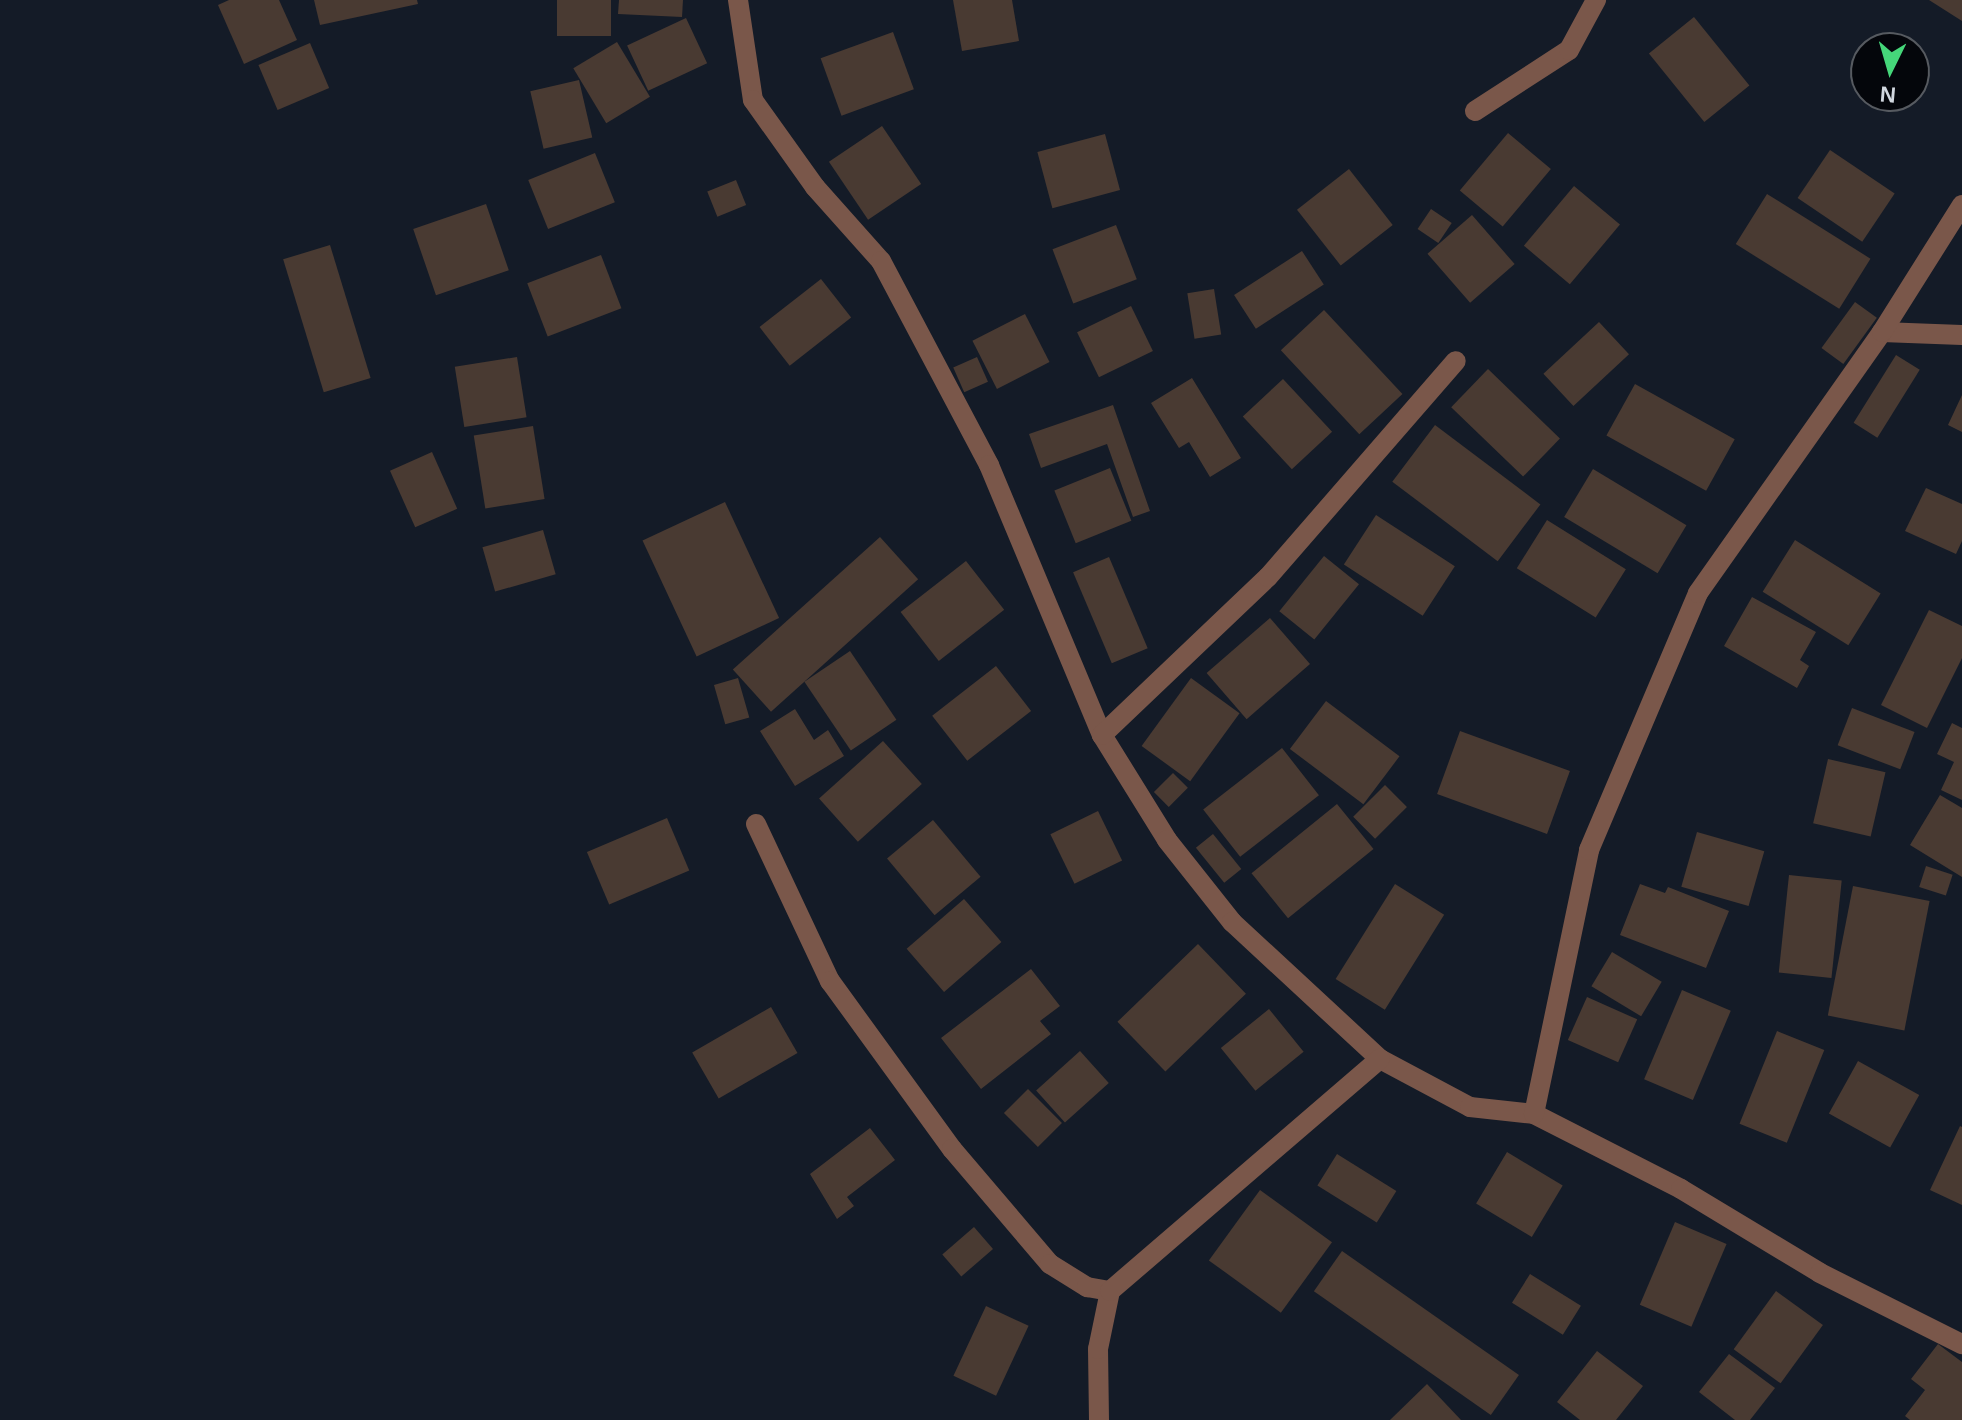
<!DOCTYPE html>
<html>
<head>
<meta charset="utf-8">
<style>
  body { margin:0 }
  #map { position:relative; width:1962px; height:1420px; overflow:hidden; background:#141b27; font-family:Arial,sans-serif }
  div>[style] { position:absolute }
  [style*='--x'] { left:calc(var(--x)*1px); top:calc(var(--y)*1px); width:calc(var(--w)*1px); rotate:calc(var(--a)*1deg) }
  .building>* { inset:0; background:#493a32; transform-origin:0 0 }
  .street>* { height:20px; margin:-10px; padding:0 10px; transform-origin:10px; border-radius:10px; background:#7a574a }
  span { translate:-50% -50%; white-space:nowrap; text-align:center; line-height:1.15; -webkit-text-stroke:8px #04060b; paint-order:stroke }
  .north { position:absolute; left:1850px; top:32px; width:80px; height:80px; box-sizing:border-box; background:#04060b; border:2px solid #565a60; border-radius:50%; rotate:185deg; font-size:22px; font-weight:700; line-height:32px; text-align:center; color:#d1d7df }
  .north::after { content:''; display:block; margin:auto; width:28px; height:36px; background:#45d77a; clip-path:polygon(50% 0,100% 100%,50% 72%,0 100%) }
</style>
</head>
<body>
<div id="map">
  <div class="building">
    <i style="clip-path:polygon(229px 0,279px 0,297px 40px,244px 64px,218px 5px)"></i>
    <i style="clip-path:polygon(314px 0,417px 0,418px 4px,320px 25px)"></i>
    <i style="left:557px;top:0;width:54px;height:36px"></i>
    <i style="clip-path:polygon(619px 0,683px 0,682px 17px,618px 14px)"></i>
    <i style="clip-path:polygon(953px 0,1012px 0,1019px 41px,962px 51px)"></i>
    <i style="clip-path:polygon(1929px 0,1962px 0,1962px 21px)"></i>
    <i style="left:1694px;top:17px;width:88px;height:58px;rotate:51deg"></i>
    <i style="left:686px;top:18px;width:50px;height:65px;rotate:65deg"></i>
    <i style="left:893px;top:32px;width:61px;height:77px;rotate:70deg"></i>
    <i style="left:617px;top:42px;width:64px;height:51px;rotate:59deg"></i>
    <i style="left:310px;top:43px;width:49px;height:56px;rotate:67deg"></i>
    <i style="left:579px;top:80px;width:59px;height:50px;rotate:77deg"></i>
    <i style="left:882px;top:126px;width:70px;height:64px;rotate:56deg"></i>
    <i style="left:1508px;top:133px;width:56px;height:75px;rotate:40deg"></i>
    <i style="left:1105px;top:134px;width:58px;height:70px;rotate:75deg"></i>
    <i style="left:1830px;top:150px;width:78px;height:58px;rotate:34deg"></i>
    <i style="left:595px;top:153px;width:53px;height:72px;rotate:68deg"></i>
    <i style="left:1349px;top:169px;width:71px;height:66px;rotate:52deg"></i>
    <i style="left:736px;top:180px;width:27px;height:31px;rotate:68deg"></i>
    <i style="left:1574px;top:186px;width:60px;height:78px;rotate:40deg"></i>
    <i style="left:1767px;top:194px;width:122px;height:59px;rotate:32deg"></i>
    <i style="left:486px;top:204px;width:70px;height:77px;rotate:71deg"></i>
    <i style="left:1431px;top:209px;width:25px;height:24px;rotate:34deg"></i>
    <i style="left:1472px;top:215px;width:65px;height:59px;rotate:49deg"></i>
    <i style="left:1116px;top:225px;width:58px;height:68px;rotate:69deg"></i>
    <i style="left:330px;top:245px;width:139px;height:49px;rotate:73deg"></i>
    <i style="left:1302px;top:251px;width:40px;height:81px;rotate:57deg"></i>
    <i style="left:601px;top:255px;width:57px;height:79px;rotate:69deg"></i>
    <i style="left:821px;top:279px;width:49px;height:78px;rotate:52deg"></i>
    <i style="left:1214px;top:289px;width:46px;height:27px;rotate:81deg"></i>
    <i style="left:1855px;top:302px;width:27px;height:57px;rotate:36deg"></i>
    <i style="left:1131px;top:306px;width:50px;height:60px;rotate:64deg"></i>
    <i style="left:1324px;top:310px;width:115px;height:59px;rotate:47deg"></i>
    <i style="left:1025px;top:314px;width:54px;height:59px;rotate:63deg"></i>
    <i style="left:1599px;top:322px;width:44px;height:76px;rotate:47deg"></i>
    <i style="left:1896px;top:355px;width:28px;height:80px;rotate:32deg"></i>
    <i style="left:517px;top:357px;width:61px;height:63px;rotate:81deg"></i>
    <i style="left:977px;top:357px;width:27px;height:26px;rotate:66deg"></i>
    <i style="left:1488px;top:369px;width:100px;height:53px;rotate:44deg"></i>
    <i style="clip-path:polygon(1192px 378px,1241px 458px,1210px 477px,1189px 442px,1179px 448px,1151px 403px)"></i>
    <i style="left:1283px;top:379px;width:72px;height:55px;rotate:47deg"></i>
    <i style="left:1635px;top:384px;width:114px;height:59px;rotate:29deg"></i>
    <i style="clip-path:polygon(1962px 395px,1962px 432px,1948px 425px)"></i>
    <i style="clip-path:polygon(1113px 405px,1150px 511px,1133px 517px,1107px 444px,1041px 468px,1029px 434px)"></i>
    <i style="left:1435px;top:425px;width:132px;height:71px;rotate:37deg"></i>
    <i style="left:533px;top:426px;width:74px;height:60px;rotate:81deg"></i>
    <i style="left:432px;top:452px;width:62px;height:46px;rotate:66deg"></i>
    <i style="left:1110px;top:468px;width:57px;height:60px;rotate:68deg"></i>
    <i style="left:1593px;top:469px;width:109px;height:56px;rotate:31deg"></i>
    <i style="clip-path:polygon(1926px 488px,1962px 504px,1962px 541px,1956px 554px,1905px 531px)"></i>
    <i style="left:725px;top:502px;width:128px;height:91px;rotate:65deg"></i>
    <i style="left:1376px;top:515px;width:94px;height:59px;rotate:33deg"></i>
    <i style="left:1547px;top:520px;width:93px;height:57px;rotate:32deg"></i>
    <i style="left:543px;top:530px;width:46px;height:63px;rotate:74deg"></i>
    <i style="left:880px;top:537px;width:57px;height:198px;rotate:48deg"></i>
    <i style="left:1795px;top:540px;width:101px;height:61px;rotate:32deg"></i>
    <i style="left:1324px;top:556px;width:45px;height:71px;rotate:39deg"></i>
    <i style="left:1109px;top:557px;width:99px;height:39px;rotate:67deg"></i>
    <i style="left:966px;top:561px;width:62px;height:83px;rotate:52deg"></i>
    <i style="clip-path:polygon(1752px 597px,1816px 632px,1800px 660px,1809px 666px,1797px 688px,1724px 646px)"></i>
    <i style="clip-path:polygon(1929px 610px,1962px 626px,1962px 658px,1927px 728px,1881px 705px)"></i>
    <i style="left:1270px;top:618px;width:61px;height:84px;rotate:49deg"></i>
    <i style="left:850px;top:651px;width:83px;height:55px;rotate:56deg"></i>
    <i style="left:996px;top:666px;width:57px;height:81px;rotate:52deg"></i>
    <i style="left:738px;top:678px;width:41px;height:25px;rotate:74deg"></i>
    <i style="left:1191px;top:678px;width:60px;height:84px;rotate:36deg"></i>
    <i style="left:1326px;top:701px;width:92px;height:60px;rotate:37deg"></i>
    <i style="left:1852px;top:708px;width:67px;height:40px;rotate:21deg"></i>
    <i style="clip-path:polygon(795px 709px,814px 740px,828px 730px,844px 756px,795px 786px,760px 731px)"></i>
    <i style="clip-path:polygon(1952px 723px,1962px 728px,1962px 800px,1941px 790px,1954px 762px,1937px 754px)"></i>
    <i style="left:1460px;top:731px;width:117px;height:67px;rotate:20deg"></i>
    <i style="left:883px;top:741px;width:58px;height:86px;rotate:48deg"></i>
    <i style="left:1282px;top:748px;width:60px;height:100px;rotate:52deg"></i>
    <i style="left:1828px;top:759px;width:59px;height:66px;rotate:13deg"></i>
    <i style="left:1173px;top:773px;width:21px;height:27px;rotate:45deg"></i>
    <i style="left:1385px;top:785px;width:31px;height:45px;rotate:45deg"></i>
    <i style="clip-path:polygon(1940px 795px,1962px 808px,1962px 877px,1910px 845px)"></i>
    <i style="left:1337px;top:804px;width:58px;height:110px;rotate:51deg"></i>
    <i style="left:1098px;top:811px;width:55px;height:53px;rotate:64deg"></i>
    <i style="left:667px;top:818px;width:57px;height:87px;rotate:67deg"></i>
    <i style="left:933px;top:820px;width:74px;height:60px;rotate:50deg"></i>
    <i style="left:1697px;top:832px;width:70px;height:57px;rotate:16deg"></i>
    <i style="left:1213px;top:834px;width:45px;height:22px;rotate:51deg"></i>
    <i style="left:1926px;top:866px;width:28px;height:22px;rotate:18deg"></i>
    <i style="left:1789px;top:875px;width:53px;height:98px;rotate:6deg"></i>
    <i style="left:1395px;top:884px;width:58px;height:112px;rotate:32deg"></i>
    <i style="clip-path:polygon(1640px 884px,1665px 893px,1668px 887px,1729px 911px,1706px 968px,1620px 935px)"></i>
    <i style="left:1853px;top:886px;width:78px;height:132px;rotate:11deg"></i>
    <i style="left:964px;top:899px;width:57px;height:76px;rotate:49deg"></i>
    <i style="left:1198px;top:944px;width:69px;height:112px;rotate:46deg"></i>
    <i style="left:1612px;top:952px;width:58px;height:40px;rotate:31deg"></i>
    <i style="clip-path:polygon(1031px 969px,1060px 1006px,1040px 1021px,1051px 1034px,981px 1089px,941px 1038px)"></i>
    <i style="left:1682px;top:990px;width:53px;height:97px;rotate:23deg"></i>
    <i style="left:1587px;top:997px;width:55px;height:47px;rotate:24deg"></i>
    <i style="left:771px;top:1007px;width:53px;height:91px;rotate:60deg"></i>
    <i style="left:1269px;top:1009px;width:55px;height:62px;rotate:51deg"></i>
    <i style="left:1777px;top:1031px;width:51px;height:100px;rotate:22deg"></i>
    <i style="left:1080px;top:1051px;width:43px;height:59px;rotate:48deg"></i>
    <i style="left:1858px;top:1061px;width:70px;height:60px;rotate:29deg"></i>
    <i style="left:1028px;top:1089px;width:48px;height:34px;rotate:45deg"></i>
    <i style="clip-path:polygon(1960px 1126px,1962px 1127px,1962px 1205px,1930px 1190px)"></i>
    <i style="clip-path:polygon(870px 1128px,895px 1160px,847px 1197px,854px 1206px,837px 1219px,810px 1174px)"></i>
    <i style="left:1507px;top:1152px;width:65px;height:60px;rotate:31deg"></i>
    <i style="left:1337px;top:1154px;width:70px;height:37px;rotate:32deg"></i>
    <i style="left:1260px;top:1190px;width:89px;height:87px;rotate:36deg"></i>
    <i style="left:1675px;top:1222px;width:56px;height:90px;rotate:23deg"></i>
    <i style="left:974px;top:1227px;width:29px;height:42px;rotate:49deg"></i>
    <i style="left:1342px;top:1251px;width:216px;height:49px;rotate:35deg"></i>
    <i style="left:1530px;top:1274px;width:60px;height:34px;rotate:32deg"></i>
    <i style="left:1776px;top:1291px;width:58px;height:72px;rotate:36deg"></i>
    <i style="left:986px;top:1306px;width:47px;height:77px;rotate:25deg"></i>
    <i style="clip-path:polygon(1938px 1344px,1962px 1362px,1962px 1420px,1910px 1420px,1905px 1416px,1925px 1390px,1911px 1379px)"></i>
    <i style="clip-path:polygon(1597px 1351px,1643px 1386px,1616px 1420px,1580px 1420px,1557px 1402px)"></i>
    <i style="clip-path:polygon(1729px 1354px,1775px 1388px,1750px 1420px,1735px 1420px,1699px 1392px)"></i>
    <i style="clip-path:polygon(1427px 1384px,1461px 1420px,1390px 1420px)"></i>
  </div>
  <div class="street">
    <i style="--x:738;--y:0;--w:101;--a:81.5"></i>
    <i style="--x:753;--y:100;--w:107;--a:54.5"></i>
    <i style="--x:815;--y:187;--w:99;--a:48.3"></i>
    <i style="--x:881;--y:261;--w:231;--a:62.1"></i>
    <i style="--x:989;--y:465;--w:293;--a:67.3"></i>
    <i style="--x:1102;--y:735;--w:123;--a:58.2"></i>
    <i style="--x:1167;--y:840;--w:105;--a:51.6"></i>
    <i style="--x:1232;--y:922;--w:202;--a:42.8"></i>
    <i style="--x:1380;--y:1059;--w:102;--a:28.1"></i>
    <i style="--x:1470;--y:1107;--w:64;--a:6.2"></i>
    <i style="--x:1534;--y:1114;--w:165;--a:27"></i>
    <i style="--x:1681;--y:1189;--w:162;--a:31.1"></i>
    <i style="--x:1820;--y:1273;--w:159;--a:26.6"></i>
    <i style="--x:1475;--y:111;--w:112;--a:-33"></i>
    <i style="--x:1569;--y:50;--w:57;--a:-61.6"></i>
    <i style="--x:1882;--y:332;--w:80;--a:2.1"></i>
    <i style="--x:1102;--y:735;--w:229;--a:-43.6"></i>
    <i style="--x:1268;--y:577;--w:286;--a:-49"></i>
    <i style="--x:756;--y:824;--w:174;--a:64.8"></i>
    <i style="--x:830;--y:981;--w:208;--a:54"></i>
    <i style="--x:952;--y:1149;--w:151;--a:49.6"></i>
    <i style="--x:1050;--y:1264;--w:44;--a:31.9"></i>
    <i style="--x:1087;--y:1287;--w:23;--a:10"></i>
    <i style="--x:1534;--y:1114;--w:270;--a:-78.2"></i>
    <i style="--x:1589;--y:850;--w:279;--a:-67"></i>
    <i style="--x:1698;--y:593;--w:319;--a:-54.8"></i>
    <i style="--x:1882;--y:332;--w:150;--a:-57.8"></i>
    <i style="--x:1099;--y:1420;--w:71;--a:-90.8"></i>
    <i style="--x:1098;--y:1349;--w:59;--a:-78.3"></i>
    <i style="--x:1110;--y:1291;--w:356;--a:-40.7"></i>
  </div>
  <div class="north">N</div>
</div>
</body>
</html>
